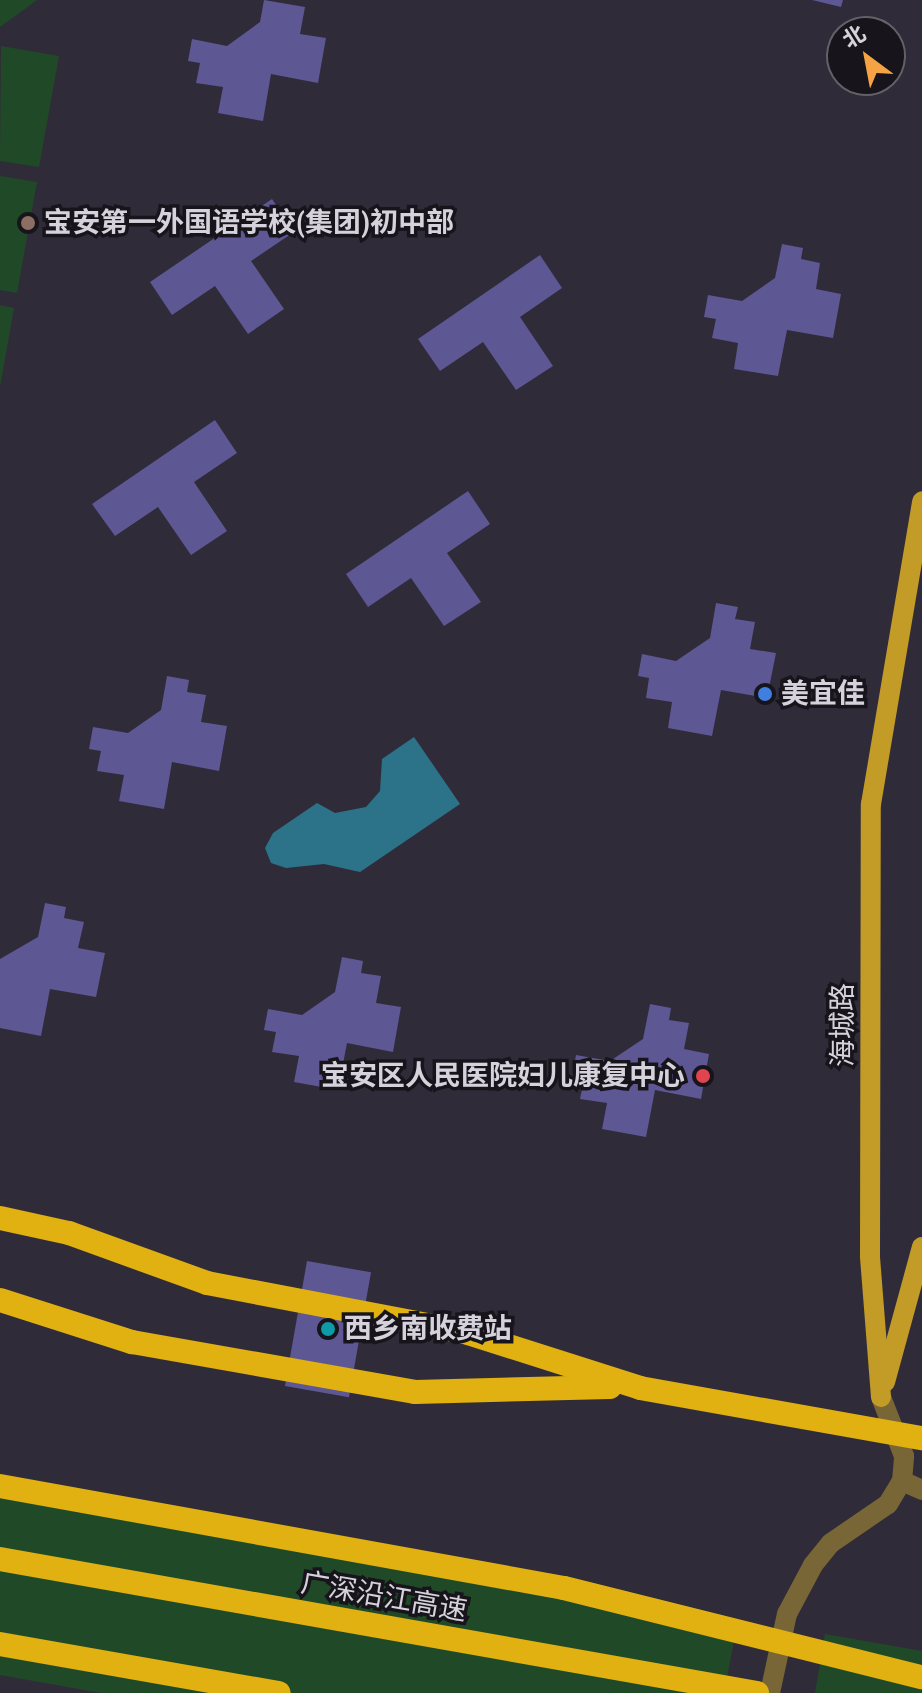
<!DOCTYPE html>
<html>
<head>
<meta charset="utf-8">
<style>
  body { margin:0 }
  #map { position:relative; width:922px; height:1693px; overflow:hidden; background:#302b39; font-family:"Roboto Condensed","Noto Sans SC",sans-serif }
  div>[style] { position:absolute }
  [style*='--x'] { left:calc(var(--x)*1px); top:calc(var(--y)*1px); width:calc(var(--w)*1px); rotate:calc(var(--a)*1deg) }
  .green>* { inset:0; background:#204a27 }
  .water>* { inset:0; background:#2c7389 }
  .building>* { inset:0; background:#5d5794; transform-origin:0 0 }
  .minor>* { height:20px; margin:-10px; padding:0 10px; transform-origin:10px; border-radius:10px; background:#786636 }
  .major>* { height:20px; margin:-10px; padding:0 10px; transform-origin:10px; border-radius:10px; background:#c29c27 }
  .highway>* { height:24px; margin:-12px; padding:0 12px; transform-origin:12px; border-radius:12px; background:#e0b110 }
  .highway-bridge>* { height:24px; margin:-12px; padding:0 12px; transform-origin:12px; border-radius:12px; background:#e0b110 }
  .dots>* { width:22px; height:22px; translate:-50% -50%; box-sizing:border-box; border:4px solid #17151b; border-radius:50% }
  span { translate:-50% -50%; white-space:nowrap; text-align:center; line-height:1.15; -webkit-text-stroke:7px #17151b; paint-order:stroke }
  .poi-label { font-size:28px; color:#d5d2db; font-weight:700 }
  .left { translate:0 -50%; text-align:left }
  .right { translate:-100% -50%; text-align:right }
  .street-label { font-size:28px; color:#d5d2db }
  .north { position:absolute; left:826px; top:16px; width:80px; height:80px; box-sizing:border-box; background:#17151b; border:2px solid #636168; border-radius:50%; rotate:328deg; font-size:22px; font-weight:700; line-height:32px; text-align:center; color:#d5d2db }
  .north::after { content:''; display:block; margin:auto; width:28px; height:36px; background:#f5a345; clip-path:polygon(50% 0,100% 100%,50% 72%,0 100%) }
</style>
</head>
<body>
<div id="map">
  <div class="green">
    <i style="clip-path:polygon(0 0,37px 0,0 27px)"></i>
    <i style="clip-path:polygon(1px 46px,59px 56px,39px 167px,0 161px)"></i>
    <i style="clip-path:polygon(0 176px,37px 182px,17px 293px,0 290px)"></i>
    <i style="clip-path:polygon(0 305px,14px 308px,0 387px)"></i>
    <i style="clip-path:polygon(0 1489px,738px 1620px,724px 1693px,101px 1693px,0 1675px)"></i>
    <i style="clip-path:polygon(825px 1634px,922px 1651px,922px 1693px,815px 1693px)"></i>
  </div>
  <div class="water">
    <i style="clip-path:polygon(414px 737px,460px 804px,360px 872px,324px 864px,286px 868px,271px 863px,265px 848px,273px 833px,317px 803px,335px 813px,366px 807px,380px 791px,382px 759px)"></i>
  </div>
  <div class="building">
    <i style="clip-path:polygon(264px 0,305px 7px,300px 34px,326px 38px,318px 83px,271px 74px,263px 121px,218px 113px,223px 87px,196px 83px,200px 63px,188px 61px,192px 39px,227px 46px,260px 22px)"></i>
    <i style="clip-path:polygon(812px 0,843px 0,841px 7px)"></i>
    <i style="clip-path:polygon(272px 199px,294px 232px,251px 261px,284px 309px,248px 334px,215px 286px,172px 315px,150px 282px)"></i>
    <i style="clip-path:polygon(782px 244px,803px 248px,801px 259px,820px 263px,816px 289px,841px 294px,833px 338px,787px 330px,778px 376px,734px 369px,738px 343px,712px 338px,716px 319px,704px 317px,708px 295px,742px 301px,775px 278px)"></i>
    <i style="clip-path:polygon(540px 255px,562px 288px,520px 317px,553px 366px,516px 390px,483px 342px,440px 371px,418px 339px)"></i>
    <i style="clip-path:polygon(215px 420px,237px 453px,194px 482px,227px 531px,191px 555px,158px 507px,115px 536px,92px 504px)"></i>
    <i style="clip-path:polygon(468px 491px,490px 524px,447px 553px,481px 602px,444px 626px,411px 578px,368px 607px,346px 574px)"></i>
    <i style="clip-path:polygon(716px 603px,738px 607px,735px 619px,755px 622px,750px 649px,776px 653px,767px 698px,721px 690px,712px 736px,668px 728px,672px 702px,646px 698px,649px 678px,638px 676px,642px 654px,676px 661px,710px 638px)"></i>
    <i style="clip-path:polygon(167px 676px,189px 680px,187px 692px,206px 695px,201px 722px,227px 726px,219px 771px,172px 762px,164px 809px,119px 801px,124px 775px,97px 771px,101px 751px,89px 749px,93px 727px,128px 733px,161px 710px)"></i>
    <i style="clip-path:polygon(45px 903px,66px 907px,64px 918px,84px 922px,78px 948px,105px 953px,96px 997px,50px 989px,41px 1036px,0 1028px,0 959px,38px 937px)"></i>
    <i style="clip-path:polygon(342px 957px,363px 961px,361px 973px,381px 976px,376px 1003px,401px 1007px,393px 1052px,347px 1043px,338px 1090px,294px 1082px,299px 1056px,272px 1052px,276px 1032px,264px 1030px,268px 1009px,302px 1015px,335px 992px)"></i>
    <i style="clip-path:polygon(650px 1004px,671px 1008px,669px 1020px,689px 1023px,684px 1049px,709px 1054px,701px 1099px,655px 1090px,646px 1137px,602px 1129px,607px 1103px,580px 1099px,584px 1079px,572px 1077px,576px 1055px,610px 1061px,643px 1039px)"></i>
    <i style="left:307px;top:1261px;width:65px;height:127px;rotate:10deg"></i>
  </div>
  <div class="minor">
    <i style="--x:902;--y:1481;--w:22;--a:24"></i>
    <i style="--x:770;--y:1693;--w:81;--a:-77.9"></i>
    <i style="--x:787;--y:1614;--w:55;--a:-62"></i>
    <i style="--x:813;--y:1565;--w:28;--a:-51"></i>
    <i style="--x:831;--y:1543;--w:69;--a:-34.4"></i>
    <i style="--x:888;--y:1504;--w:27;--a:-59"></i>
    <i style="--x:902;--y:1481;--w:25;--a:-85"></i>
    <i style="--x:904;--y:1456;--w:63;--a:-111.3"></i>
  </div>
  <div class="major">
    <i style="--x:885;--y:1382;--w:140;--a:-74.7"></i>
    <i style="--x:881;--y:1397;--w:141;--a:-94.5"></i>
    <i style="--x:870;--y:1256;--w:452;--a:-89.9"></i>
    <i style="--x:871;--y:804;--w:307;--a:-80.4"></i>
  </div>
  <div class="highway">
    <i style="--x:0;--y:1218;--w:71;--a:12.3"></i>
    <i style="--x:69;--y:1233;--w:147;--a:19.9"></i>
    <i style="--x:207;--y:1283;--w:263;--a:10.8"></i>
    <i style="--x:465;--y:1332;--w:184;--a:17.7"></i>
    <i style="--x:0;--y:1300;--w:139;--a:17.7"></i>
    <i style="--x:132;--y:1342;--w:287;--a:10"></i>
    <i style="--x:415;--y:1392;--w:195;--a:-1.5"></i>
    <i style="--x:0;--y:1559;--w:769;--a:10.04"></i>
    <i style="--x:0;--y:1644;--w:283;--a:10"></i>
  </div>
  <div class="highway-bridge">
    <i style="--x:640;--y:1388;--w:286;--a:10.1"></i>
    <i style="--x:0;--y:1486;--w:573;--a:10.25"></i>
    <i style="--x:564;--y:1588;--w:369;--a:14"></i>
  </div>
  <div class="dots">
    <i style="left:28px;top:223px;background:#8d6e63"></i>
    <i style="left:765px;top:694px;background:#3f7fe0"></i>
    <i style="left:703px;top:1076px;background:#e0444e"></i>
    <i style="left:328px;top:1329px;background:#0f9aa8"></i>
  </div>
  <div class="poi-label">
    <span class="left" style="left:44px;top:223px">宝安第一外国语学校(集团)初中部</span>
    <span class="left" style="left:781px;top:694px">美宜佳</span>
    <span class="right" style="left:685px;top:1076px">宝安区人民医院妇儿康复中心</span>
    <span class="left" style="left:344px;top:1329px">西乡南收费站</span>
  </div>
  <div class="street-label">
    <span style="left:843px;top:1025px;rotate:-90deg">海城路</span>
    <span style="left:384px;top:1597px;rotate:10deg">广深沿江高速</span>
  </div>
  <div class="north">北</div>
</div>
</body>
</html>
